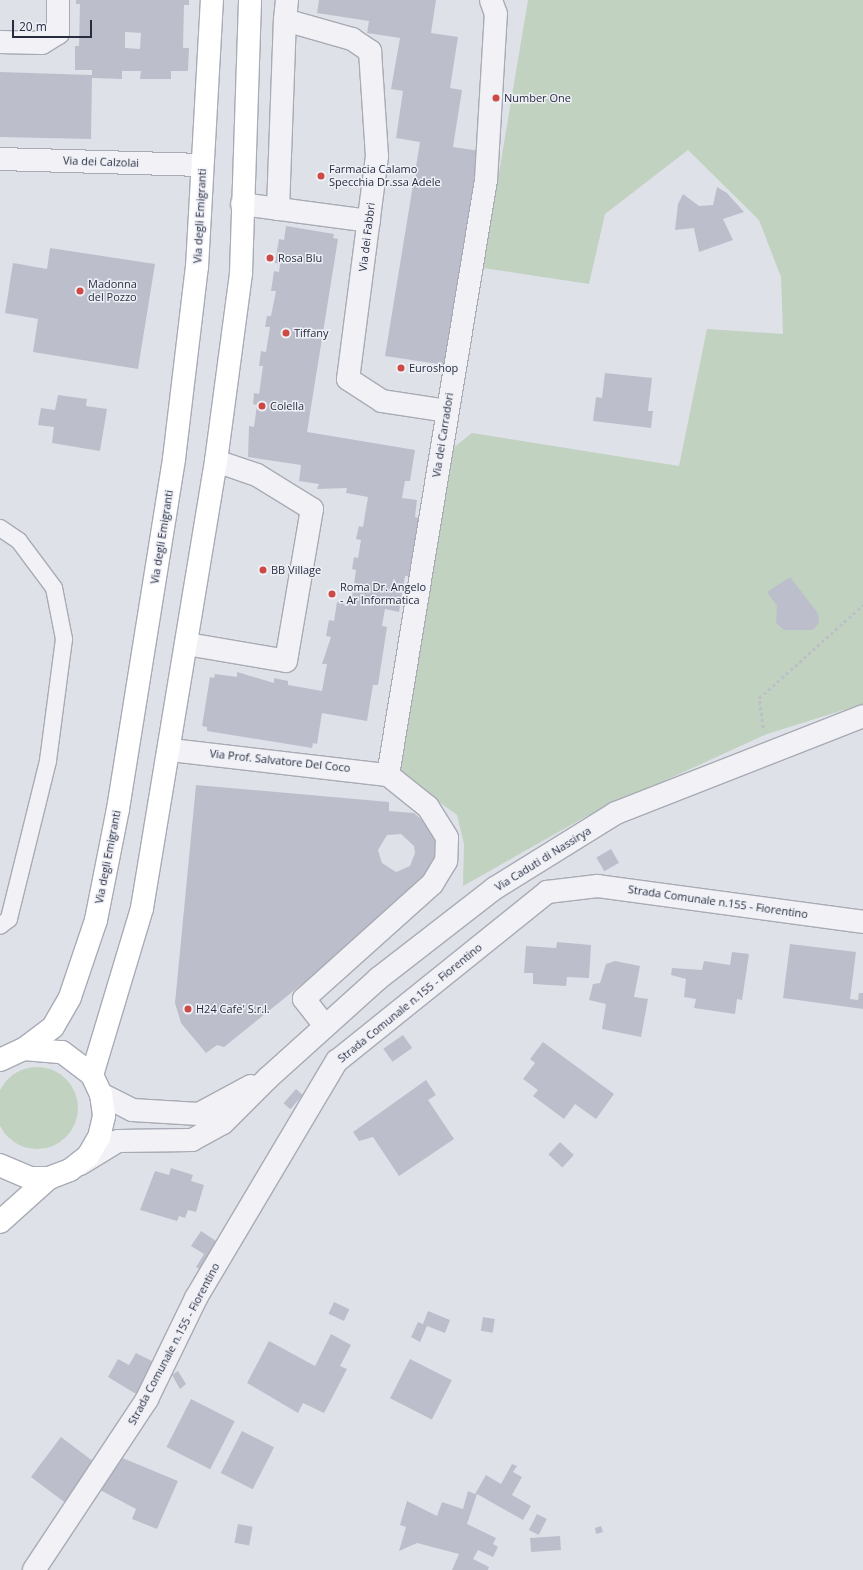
<!DOCTYPE html>
<html>
<head>
<meta charset="utf-8">
<style>
  body { margin:0 }
  #map { position:relative; width:863px; height:1570px; overflow:hidden; background:#dfe1e8; font-family:"Open Sans",sans-serif }
  div>[style] { position:absolute }
  [style*='--x'] { left:calc(var(--x)*1px); top:calc(var(--y)*1px); width:calc(var(--w)*1px); rotate:calc(var(--a)*1deg) }
  .green>* { inset:0; background:#c1d2c0 }
  .round { border-radius:50% }
  .building>* { inset:0; background:#bcbfcb; transform-origin:0 0 }
  .path>* { height:2.5px; margin-top:-1.25px; transform-origin:0; background:repeating-linear-gradient(90deg,#bdbfc6 0 3px,transparent 0 6px) }
  .roads { filter:drop-shadow(1px 0 #a8abb5) drop-shadow(-1px 0 #a8abb5) drop-shadow(0 1px #a8abb5) drop-shadow(0 -1px #a8abb5) }
  .service>* { height:16px; margin:-8px; padding:0 8px; transform-origin:8px; border-radius:8px; background:#f2f2f6 }
  .minor>* { height:22px; margin:-11px; padding:0 11px; transform-origin:11px; border-radius:11px; background:#f2f2f6 }
  .secondary>* { height:22px; margin:-11px; padding:0 11px; transform-origin:11px; border-radius:11px; background:#fff }
  .dots>* { width:11px; height:11px; translate:-50% -50%; box-sizing:border-box; border:2px solid #eef0f6; border-radius:50% }
  span { translate:-50% -50%; white-space:nowrap; text-align:center; line-height:1.15; -webkit-text-stroke:3px #eef0f6; paint-order:stroke }
  .poi-label { font-size:11px; color:#282c3f }
  .left { translate:0 -50%; text-align:left }
  .street-label { font-size:11px; color:#282c3f }
  .scale { position:absolute; left:12px; top:20px; width:80px; height:18px; box-sizing:border-box; border:2px solid #282c3f; border-top:0; padding-left:5px; font-size:12px; line-height:14px; white-space:nowrap; color:#282c3f; -webkit-text-stroke:3px #eef0f6; paint-order:stroke }
</style>
</head>
<body>
<div id="map">
  <div class="green">
    <i style="clip-path:polygon(528px 0,863px 0,863px 704px,767px 734px,585px 817px,463px 886px,464px 844px,457px 815px,400px 774px,453px 448px,472px 433px,679px 466px,707px 329px,783px 334px,781px 277px,759px 220px,688px 150px,605px 214px,589px 284px,483px 268px)"></i>
    <i class="round" style="left:-4px;top:1067px;width:82px;height:82px"></i>
  </div>
  <div class="building">
    <i style="clip-path:polygon(evenodd,76px 0,189px 0,189px 5px,184px 5px,183px 48px,189px 48px,188px 71px,171px 71px,171px 79px,140px 79px,141px 71px,122px 71px,122px 79px,92px 78px,91px 139px,0 137px,0 72px,92px 75px,92px 70px,75px 70px,75px 46px,79px 46px,80px 4px,76px 4px,76px 0,125px 32px,141px 33px,140px 49px,125px 48px,125px 32px)"></i>
    <i style="clip-path:polygon(319px 0,436px 0,431px 33px,458px 37px,450px 88px,462px 90px,453px 147px,480px 151px,445px 365px,385px 356px,420px 142px,396px 138px,403px 91px,391px 89px,400px 38px,367px 33px,369px 21px,317px 13px)"></i>
    <i style="clip-path:polygon(717px 187px,727px 193px,744px 212px,723px 219px,733px 240px,699px 252px,694px 228px,675px 230px,678px 204px,683px 194px,699px 206px,713px 205px)"></i>
    <i style="clip-path:polygon(286px 226px,334px 234px,333px 238px,338px 239px,307px 432px,415px 450px,410px 481px,405px 481px,402px 498px,417px 500px,415px 517px,419px 518px,410px 576px,405px 576px,399px 612px,385px 609px,382px 626px,387px 627px,378px 685px,373px 685px,367px 721px,322px 713px,317px 744px,313px 743px,312px 748px,207px 731px,207px 727px,202px 726px,210px 677px,214px 678px,215px 674px,237px 677px,237px 672px,274px 683px,274px 678px,288px 681px,288px 685px,322px 691px,327px 664px,322px 664px,331px 637px,326px 636px,329px 620px,334px 621px,337px 602px,351px 604px,356px 570px,352px 569px,354px 557px,358px 558px,361px 540px,356px 539px,359px 526px,363px 527px,368px 497px,346px 493px,347px 488px,317px 489px,319px 484px,299px 481px,301px 465px,248px 457px,249px 426px,254px 427px,257px 405px,253px 404px,254px 393px,259px 394px,263px 366px,259px 366px,261px 351px,266px 352px,270px 327px,265px 327px,267px 316px,271px 316px,276px 291px,271px 291px,274px 271px,279px 272px,280px 264px,275px 263px,279px 239px,284px 240px)"></i>
    <i style="clip-path:polygon(50px 248px,155px 264px,138px 369px,33px 352px,38px 319px,5px 313px,13px 263px,47px 269px)"></i>
    <i style="clip-path:polygon(605px 373px,652px 378px,648px 411px,653px 411px,651px 428px,593px 421px,596px 397px,602px 398px)"></i>
    <i style="clip-path:polygon(58px 395px,87px 399px,86px 406px,107px 409px,100px 451px,52px 443px,54px 427px,38px 425px,41px 408px,55px 410px)"></i>
    <i style="clip-path:polygon(790px 577px,818px 613px,819px 623px,813px 630px,784px 630px,776px 623px,777px 606px,767px 592px)"></i>
    <i style="clip-path:polygon(evenodd,196px 785px,389px 802px,389px 811px,414px 813px,436px 832px,435px 874px,426px 884px,224px 1047px,217px 1045px,206px 1053px,181px 1023px,175px 1003px,196px 785px,401px 834px,414px 846px,415px 853px,410px 866px,396px 872px,382px 863px,378px 850px,387px 835px,401px 834px)"></i>
    <i style="left:611px;top:849px;width:16px;height:17px;rotate:60deg"></i>
    <i style="clip-path:polygon(557px 942px,591px 945px,589px 978px,567px 977px,566px 986px,533px 984px,533px 973px,524px 973px,526px 946px,556px 948px)"></i>
    <i style="clip-path:polygon(790px 944px,856px 952px,850px 999px,858px 1000px,859px 993px,863px 993px,863px 1009px,783px 998px)"></i>
    <i style="clip-path:polygon(732px 952px,749px 954px,742px 1000px,737px 999px,735px 1014px,694px 1008px,696px 999px,684px 997px,686px 979px,671px 975px,672px 968px,702px 970px,704px 961px,730px 965px)"></i>
    <i style="clip-path:polygon(615px 961px,640px 966px,634px 997px,648px 999px,641px 1037px,602px 1029px,606px 1004px,589px 1000px,593px 984px,600px 983px,606px 964px)"></i>
    <i style="left:403px;top:1035px;width:16px;height:24px;rotate:55deg"></i>
    <i style="clip-path:polygon(543px 1042px,614px 1094px,596px 1119px,575px 1104px,564px 1119px,533px 1096px,538px 1090px,523px 1079px,535px 1063px,530px 1059px)"></i>
    <i style="clip-path:polygon(426px 1080px,436px 1095px,428px 1100px,454px 1139px,399px 1176px,373px 1137px,359px 1141px,353px 1132px)"></i>
    <i style="left:296px;top:1089px;width:9px;height:19px;rotate:41deg"></i>
    <i style="left:560px;top:1142px;width:19px;height:17px;rotate:43deg"></i>
    <i style="clip-path:polygon(171px 1168px,193px 1175px,191px 1181px,204px 1185px,196px 1212px,188px 1210px,185px 1218px,179px 1216px,177px 1221px,140px 1210px,155px 1171px,169px 1175px)"></i>
    <i style="clip-path:polygon(201px 1231px,222px 1245px,204px 1272px,196px 1267px,204px 1254px,191px 1246px)"></i>
    <i style="left:334px;top:1302px;width:17px;height:13px;rotate:25deg"></i>
    <i style="clip-path:polygon(428px 1311px,450px 1320px,445px 1333px,427px 1326px,420px 1342px,411px 1337px,418px 1322px,423px 1324px)"></i>
    <i style="left:483px;top:1317px;width:12px;height:14px;rotate:9deg"></i>
    <i style="clip-path:polygon(331px 1334px,351px 1345px,340px 1366px,347px 1369px,324px 1413px,303px 1403px,298px 1413px,247px 1383px,269px 1341px,315px 1366px)"></i>
    <i style="clip-path:polygon(136px 1353px,158px 1364px,141px 1397px,108px 1377px,118px 1359px,129px 1365px)"></i>
    <i style="left:410px;top:1359px;width:47px;height:44px;rotate:27deg"></i>
    <i style="clip-path:polygon(178px 1371px,186px 1384px,180px 1389px,172px 1375px)"></i>
    <i style="left:191px;top:1399px;width:49px;height:54px;rotate:27deg"></i>
    <i style="left:242px;top:1431px;width:36px;height:47px;rotate:27deg"></i>
    <i style="left:61px;top:1437px;width:43px;height:50px;rotate:37deg"></i>
    <i style="clip-path:polygon(120px 1457px,178px 1481px,157px 1529px,132px 1519px,136px 1509px,100px 1490px)"></i>
    <i style="clip-path:polygon(512px 1464px,517px 1466px,513px 1472px,522px 1477px,512px 1495px,531px 1506px,523px 1520px,477px 1494px,467px 1524px,496px 1538px,493px 1544px,498px 1547px,493px 1557px,478px 1550px,473px 1559px,489px 1567px,488px 1570px,452px 1570px,459px 1554px,417px 1543px,399px 1551px,406px 1527px,400px 1525px,407px 1501px,437px 1516px,442px 1502px,463px 1509px,468px 1491px,475px 1494px,486px 1475px,501px 1484px)"></i>
    <i style="left:537px;top:1514px;width:11px;height:18px;rotate:27deg"></i>
    <i style="left:238px;top:1524px;width:15px;height:19px;rotate:11deg"></i>
    <i style="clip-path:polygon(601px 1526px,603px 1532px,596px 1534px,595px 1528px)"></i>
    <i style="left:560px;top:1536px;width:14px;height:30px;rotate:86deg"></i>
  </div>
  <div class="path">
    <i style="--x:763;--y:728;--w:30;--a:-98"></i>
    <i style="--x:759;--y:698;--w:140;--a:-41.8"></i>
  </div>
  <div class="roads">
    <div class="service">
      <i style="--x:0;--y:528;--w:23;--a:34"></i>
      <i style="--x:19;--y:541;--w:59;--a:53.3"></i>
      <i style="--x:54;--y:588;--w:52;--a:78.9"></i>
      <i style="--x:64;--y:639;--w:123;--a:97.5"></i>
      <i style="--x:48;--y:761;--w:163;--a:103.9"></i>
      <i style="--x:9;--y:919;--w:11;--a:142"></i>
    </div>
    <div class="minor">
      <i style="--x:287;--y:0;--w:20;--a:96"></i>
      <i style="--x:285;--y:20;--w:70;--a:15.8"></i>
      <i style="--x:352;--y:39;--w:22;--a:34"></i>
      <i style="--x:370;--y:51;--w:105;--a:86.2"></i>
      <i style="--x:377;--y:156;--w:225;--a:97.4"></i>
      <i style="--x:348;--y:379;--w:40;--a:32.9"></i>
      <i style="--x:382;--y:401;--w:66;--a:8.7"></i>
      <i style="--x:0;--y:42;--w:42;--a:1.4"></i>
      <i style="--x:42;--y:43;--w:19;--a:-32"></i>
      <i style="--x:58;--y:33;--w:33;--a:-90"></i>
      <i style="--x:0;--y:159;--w:202;--a:1.7"></i>
      <i style="--x:242;--y:204;--w:128;--a:7.6"></i>
      <i style="--x:278;--y:209;--w:189;--a:-87.9"></i>
      <i style="--x:187;--y:644;--w:100;--a:9.7"></i>
      <i style="--x:286;--y:661;--w:154;--a:-80.3"></i>
      <i style="--x:312;--y:509;--w:65;--a:-148.3"></i>
      <i style="--x:257;--y:475;--w:43;--a:-161.1"></i>
      <i style="--x:171;--y:750;--w:218;--a:6.6"></i>
      <i style="--x:388;--y:775;--w:51;--a:38.7"></i>
      <i style="--x:428;--y:807;--w:36;--a:58"></i>
      <i style="--x:447;--y:838;--w:23;--a:92"></i>
      <i style="--x:446;--y:861;--w:27;--a:121"></i>
      <i style="--x:432;--y:884;--w:172;--a:138.1"></i>
      <i style="--x:304;--y:999;--w:34;--a:52"></i>
      <i style="--x:388;--y:775;--w:603;--a:-80.65"></i>
      <i style="--x:486;--y:180;--w:166;--a:-86.6"></i>
      <i style="--x:496;--y:14;--w:15;--a:-110"></i>
      <i style="--x:101;--y:1094;--w:35;--a:27"></i>
      <i style="--x:132;--y:1110;--w:67;--a:3.4"></i>
      <i style="--x:199;--y:1114;--w:59;--a:-28.3"></i>
      <i style="--x:80;--y:1164;--w:44;--a:-31.2"></i>
      <i style="--x:118;--y:1141;--w:74;--a:-0.8"></i>
      <i style="--x:192;--y:1140;--w:35;--a:-29"></i>
      <i style="--x:223;--y:1123;--w:64;--a:-45"></i>
      <i style="--x:268;--y:1078;--w:149;--a:-42"></i>
      <i style="--x:379;--y:978;--w:147;--a:-37.8"></i>
      <i style="--x:495;--y:888;--w:142;--a:-31.8"></i>
      <i style="--x:616;--y:813;--w:265;--a:-21.4"></i>
      <i style="--x:34;--y:1570;--w:205;--a:-56.5"></i>
      <i style="--x:147;--y:1399;--w:112;--a:-64.1"></i>
      <i style="--x:196;--y:1298;--w:276;--a:-59.3"></i>
      <i style="--x:337;--y:1061;--w:270;--a:-38.8"></i>
      <i style="--x:547;--y:892;--w:51;--a:-6.7"></i>
      <i style="--x:598;--y:886;--w:267;--a:7.7"></i>
    </div>
    <div class="secondary">
      <i style="--x:24;--y:1049;--w:36;--a:-37"></i>
      <i style="--x:53;--y:1027;--w:34;--a:-60"></i>
      <i style="--x:70;--y:997;--w:81;--a:-71.3"></i>
      <i style="--x:96;--y:920;--w:113;--a:-78.8"></i>
      <i style="--x:118;--y:809;--w:354;--a:-80.9"></i>
      <i style="--x:174;--y:459;--w:193;--a:-83.2"></i>
      <i style="--x:197;--y:267;--w:267;--a:-86.8"></i>
      <i style="--x:0;--y:1060;--w:26;--a:-25"></i>
      <i style="--x:24;--y:1049;--w:38;--a:5"></i>
      <i style="--x:62;--y:1052;--w:38;--a:37"></i>
      <i style="--x:92;--y:1075;--w:21;--a:65"></i>
      <i style="--x:101;--y:1094;--w:22;--a:82"></i>
      <i style="--x:104;--y:1116;--w:22;--a:103"></i>
      <i style="--x:99;--y:1137;--w:22;--a:120"></i>
      <i style="--x:88;--y:1156;--w:23;--a:142"></i>
      <i style="--x:70;--y:1170;--w:22;--a:159"></i>
      <i style="--x:49;--y:1178;--w:19;--a:180"></i>
      <i style="--x:30;--y:1178;--w:33;--a:-157"></i>
      <i style="--x:92;--y:1075;--w:174;--a:-73.3"></i>
      <i style="--x:142;--y:908;--w:453;--a:-80.6"></i>
      <i style="--x:216;--y:461;--w:190;--a:-82.4"></i>
      <i style="--x:241;--y:273;--w:273;--a:-88.1"></i>
      <i style="--x:0;--y:1222;--w:66;--a:-41.9"></i>
    </div>
  </div>
  <div class="dots">
    <i style="left:496px;top:98px;background:#cd4944"></i>
    <i style="left:321px;top:176px;background:#cd4944"></i>
    <i style="left:270px;top:258px;background:#cd4944"></i>
    <i style="left:80px;top:291px;background:#cd4944"></i>
    <i style="left:286px;top:333px;background:#cd4944"></i>
    <i style="left:401px;top:368px;background:#cd4944"></i>
    <i style="left:262px;top:406px;background:#cd4944"></i>
    <i style="left:263px;top:570px;background:#cd4944"></i>
    <i style="left:332px;top:594px;background:#cd4944"></i>
    <i style="left:188px;top:1009px;background:#cd4944"></i>
  </div>
  <div class="poi-label">
    <span class="left" style="left:504px;top:98px">Number One</span>
    <span class="left" style="left:329px;top:176px">Farmacia Calamo<br>Specchia Dr.ssa Adele</span>
    <span class="left" style="left:278px;top:258px">Rosa Blu</span>
    <span class="left" style="left:88px;top:291px">Madonna<br>del Pozzo</span>
    <span class="left" style="left:294px;top:333px">Tiffany</span>
    <span class="left" style="left:409px;top:368px">Euroshop</span>
    <span class="left" style="left:270px;top:406px">Colella</span>
    <span class="left" style="left:271px;top:570px">BB Village</span>
    <span class="left" style="left:340px;top:594px">Roma Dr. Angelo<br>- Ar Informatica</span>
    <span class="left" style="left:196px;top:1009px">H24 Cafe' S.r.l.</span>
  </div>
  <div class="street-label">
    <span style="left:101px;top:162px;rotate:2deg">Via dei Calzolai</span>
    <span style="left:200px;top:216px;rotate:-87deg">Via degli Emigranti</span>
    <span style="left:367px;top:237px;rotate:-83deg">Via dei Fabbri</span>
    <span style="left:443px;top:435px;rotate:-81deg">Via dei Carradori</span>
    <span style="left:162px;top:537px;rotate:-81deg">Via degli Emigranti</span>
    <span style="left:280px;top:761px;rotate:6deg">Via Prof. Salvatore Del Coco</span>
    <span style="left:108px;top:857px;rotate:-79deg">Via degli Emigranti</span>
    <span style="left:543px;top:859px;rotate:-32deg">Via Caduti di Nassirya</span>
    <span style="left:718px;top:902px;rotate:8deg">Strada Comunale n.155 - Fiorentino</span>
    <span style="left:410px;top:1003px;rotate:-39deg">Strada Comunale n.155 - Fiorentino</span>
    <span style="left:174px;top:1344px;rotate:-62deg">Strada Comunale n.155 - Fiorentino</span>
  </div>
  <div class="scale">20 m</div>
</div>
</body>
</html>
